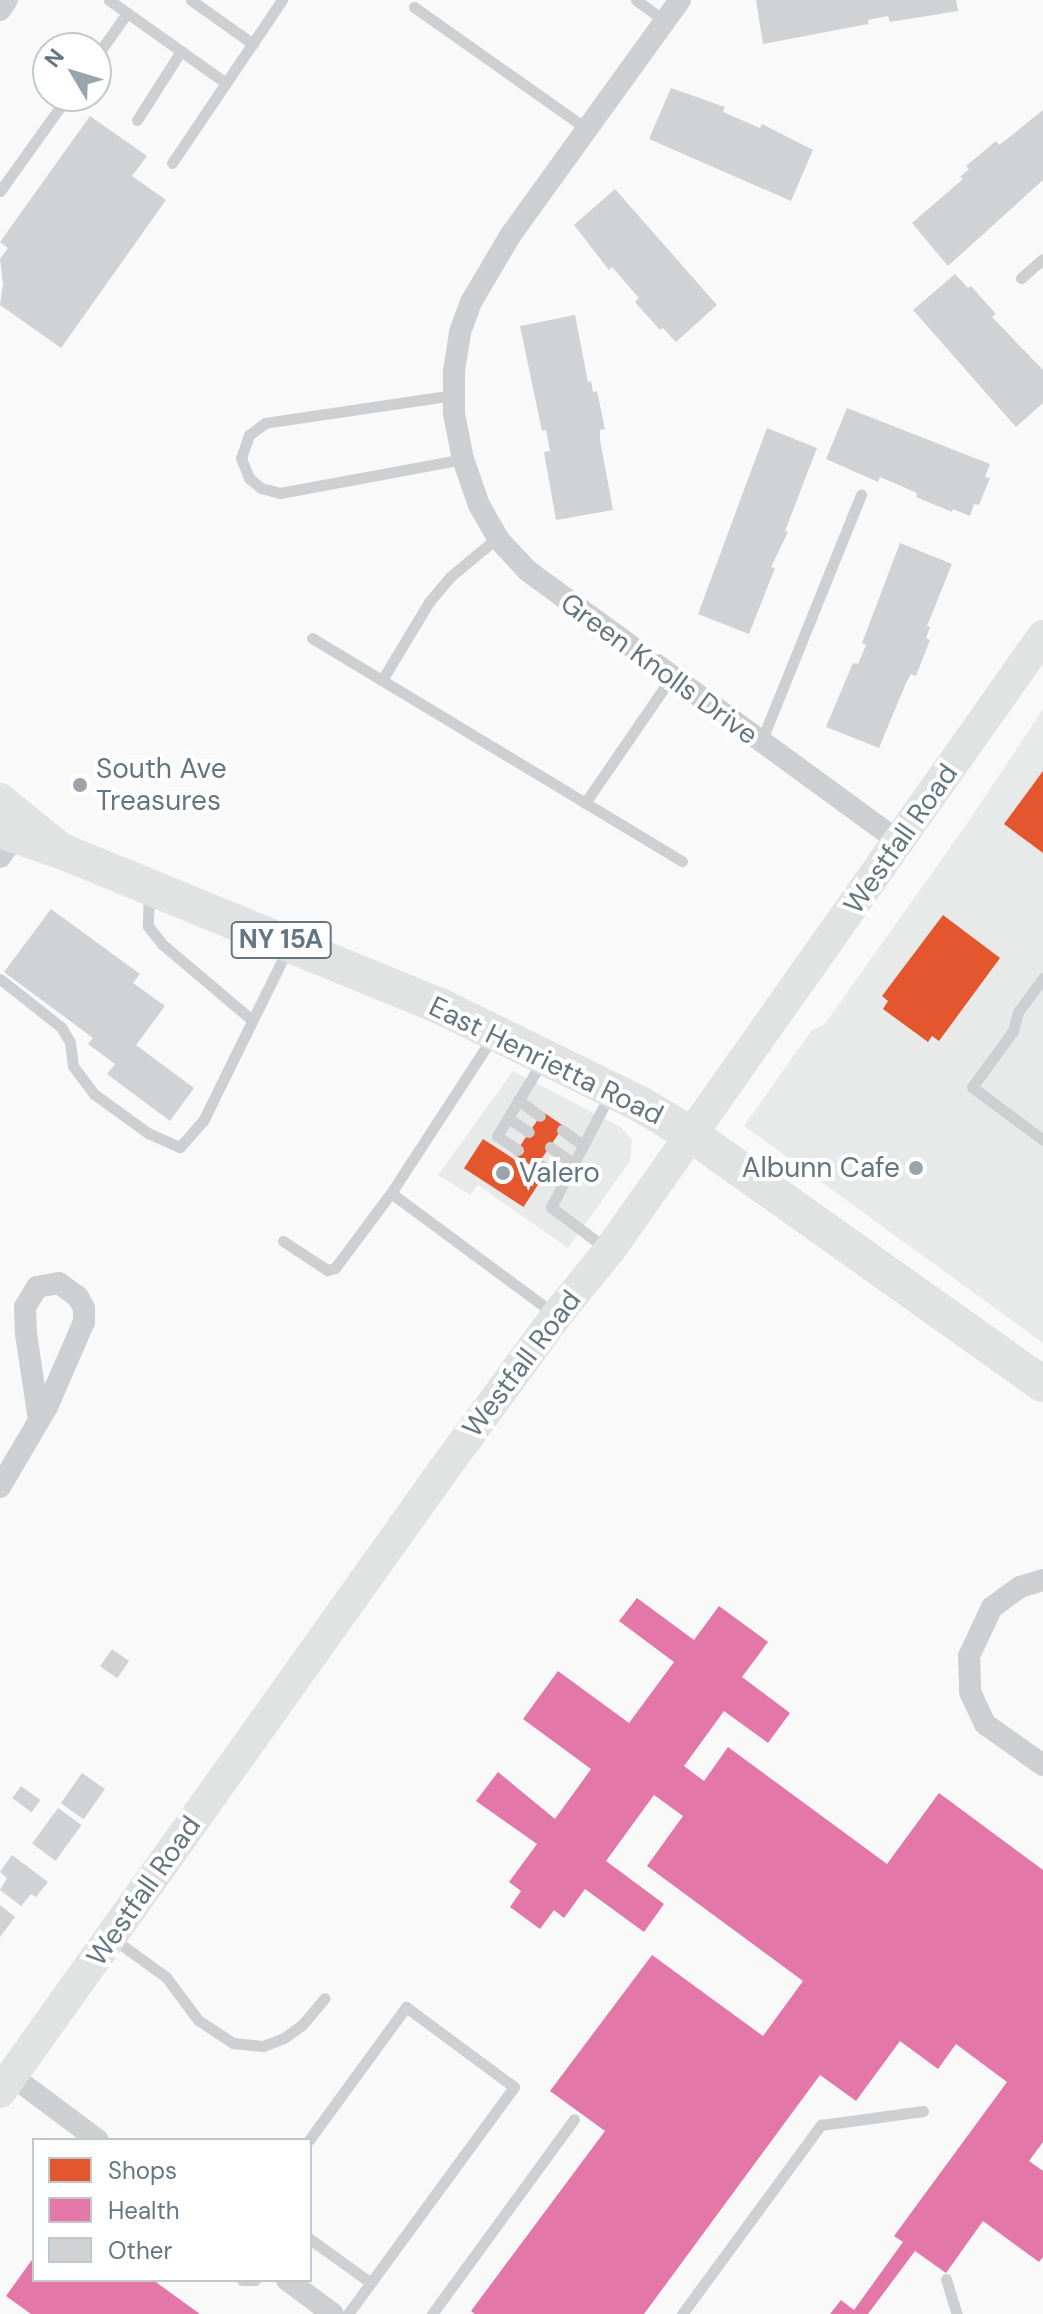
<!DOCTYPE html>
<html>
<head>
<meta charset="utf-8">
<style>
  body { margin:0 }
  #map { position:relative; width:1043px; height:2314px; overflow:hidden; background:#f9f9f9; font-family:"DM Sans",sans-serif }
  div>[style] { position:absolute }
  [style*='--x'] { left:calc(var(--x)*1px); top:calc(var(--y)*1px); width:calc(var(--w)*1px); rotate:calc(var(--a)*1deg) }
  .built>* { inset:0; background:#e8e9e9 }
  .shops>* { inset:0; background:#e4572e; transform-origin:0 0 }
  .health>* { inset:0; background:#e377a8 }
  .building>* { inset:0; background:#d0d2d3; transform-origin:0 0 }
  .lane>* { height:11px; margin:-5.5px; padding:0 5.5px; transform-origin:5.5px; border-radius:5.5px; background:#cecfd0 }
  .street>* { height:22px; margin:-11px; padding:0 11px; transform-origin:11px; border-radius:11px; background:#cecfd0 }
  .secondary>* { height:32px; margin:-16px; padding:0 16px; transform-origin:16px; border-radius:16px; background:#e1e2e2 }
  .primary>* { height:36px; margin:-18px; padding:0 18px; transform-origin:18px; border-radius:18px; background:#e1e2e2 }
  .dots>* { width:22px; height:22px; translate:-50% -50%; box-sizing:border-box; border:4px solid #fff; border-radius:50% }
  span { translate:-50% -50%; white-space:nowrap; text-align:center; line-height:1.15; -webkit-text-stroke:8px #fff; paint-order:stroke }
  .shield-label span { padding:2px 6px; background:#fff; border:2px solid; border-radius:6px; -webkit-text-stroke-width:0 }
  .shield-label { font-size:26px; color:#657683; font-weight:700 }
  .street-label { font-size:28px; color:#657683 }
  .poi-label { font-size:28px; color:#657683 }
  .left { translate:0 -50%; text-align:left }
  .right { translate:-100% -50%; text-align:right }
  .legend { position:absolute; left:32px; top:2138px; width:280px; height:144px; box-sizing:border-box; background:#fff; border:2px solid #c1c8cd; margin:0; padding:10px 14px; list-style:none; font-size:24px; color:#657683 }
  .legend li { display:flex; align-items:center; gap:16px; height:40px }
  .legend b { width:40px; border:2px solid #c1c8cd }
  .north { position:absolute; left:32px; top:32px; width:80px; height:80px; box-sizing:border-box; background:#fff; border:2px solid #c1c8cd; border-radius:50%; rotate:308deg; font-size:22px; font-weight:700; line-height:32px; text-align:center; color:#657683 }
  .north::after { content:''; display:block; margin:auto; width:28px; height:36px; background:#99a4ac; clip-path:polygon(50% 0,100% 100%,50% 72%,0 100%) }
</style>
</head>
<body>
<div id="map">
  <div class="built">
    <i style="clip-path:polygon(1043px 709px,1043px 1343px,744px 1126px,812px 1030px,824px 1025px,969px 821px)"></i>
    <i style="clip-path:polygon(513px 1071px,622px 1128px,632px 1140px,630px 1161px,568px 1248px,478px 1185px,470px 1195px,438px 1175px)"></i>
  </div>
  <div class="shops">
    <i style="clip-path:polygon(1043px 771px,1043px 853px,1004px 824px)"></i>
    <i style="clip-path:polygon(943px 915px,1000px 958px,939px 1041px,932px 1036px,928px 1042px,883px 1009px,888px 1001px,882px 996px)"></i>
    <i style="left:543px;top:1112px;width:25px;height:51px;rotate:34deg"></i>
    <i style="left:483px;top:1139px;width:71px;height:35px;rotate:33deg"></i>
  </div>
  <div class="health">
    <i style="clip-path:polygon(637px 1598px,694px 1640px,719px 1606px,768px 1642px,742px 1677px,790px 1713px,768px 1743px,724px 1711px,684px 1766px,704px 1781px,728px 1747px,887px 1864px,939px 1793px,1043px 1870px,1043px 2142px,1029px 2161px,1043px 2171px,1043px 2257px,1039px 2262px,983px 2221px,946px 2273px,915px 2251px,868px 2314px,830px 2314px,841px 2300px,854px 2310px,903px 2242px,894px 2236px,1007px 2082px,956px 2044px,938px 2069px,900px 2041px,856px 2101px,820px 2075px,644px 2314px,475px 2314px,471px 2311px,605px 2131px,550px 2091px,652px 1955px,763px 2036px,803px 1981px,647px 1866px,683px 1816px,654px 1795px,606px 1861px,664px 1904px,644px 1932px,585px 1889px,564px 1918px,554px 1910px,540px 1929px,510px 1907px,521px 1891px,509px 1882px,537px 1844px,476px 1801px,498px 1772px,555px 1819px,591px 1769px,523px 1719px,558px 1671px,629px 1723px,674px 1662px,619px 1621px)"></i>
    <i style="clip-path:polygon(34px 2257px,34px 2280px,153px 2280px,200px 2314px,31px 2314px,6px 2296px)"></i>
  </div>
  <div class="building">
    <i style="clip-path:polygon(756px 0,956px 0,958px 11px,890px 22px,888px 16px,868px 20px,868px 24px,763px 44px)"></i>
    <i style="clip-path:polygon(671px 88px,725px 107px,723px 112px,760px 128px,762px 124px,813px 150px,791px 201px,649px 139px)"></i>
    <i style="clip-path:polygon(1043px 110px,1043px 180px,948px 266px,912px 223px,963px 179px,960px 177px,969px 169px,966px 166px,996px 141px,999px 145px,1007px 139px)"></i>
    <i style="clip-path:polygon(90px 116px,147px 156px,132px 176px,166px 200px,61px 348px,0 305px,3px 284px,0 259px,8px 248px,0 242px)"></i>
    <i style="clip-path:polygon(615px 189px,717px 305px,676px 342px,663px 328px,660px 330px,635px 302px,639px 298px,612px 267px,609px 270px,574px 225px)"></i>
    <i style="clip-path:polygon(955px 274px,968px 288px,971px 286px,996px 314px,992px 317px,1043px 370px,1043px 403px,1016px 427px,913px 310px)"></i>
    <i style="clip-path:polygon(575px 315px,588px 382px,591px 381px,593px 392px,597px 391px,605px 429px,600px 430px,600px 440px,613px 510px,556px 520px,544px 452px,550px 451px,546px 430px,542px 431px,520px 326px)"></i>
    <i style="clip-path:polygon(847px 408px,990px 464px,985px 477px,990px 478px,979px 505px,974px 504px,970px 516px,953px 509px,952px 512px,916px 497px,917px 493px,880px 477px,878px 482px,826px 459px)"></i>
    <i style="clip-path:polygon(767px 428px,817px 448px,785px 531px,788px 532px,771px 567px,775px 568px,749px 634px,698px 614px)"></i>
    <i style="clip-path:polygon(900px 543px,952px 564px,927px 626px,930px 627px,926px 638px,930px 640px,916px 676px,911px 674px,906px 683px,879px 748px,826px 727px,853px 663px,858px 664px,866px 645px,862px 643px)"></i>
    <i style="clip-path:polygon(51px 909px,140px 974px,133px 983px,165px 1006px,136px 1045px,194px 1088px,170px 1121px,107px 1074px,115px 1064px,88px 1044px,93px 1038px,4px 972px)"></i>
    <i style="left:112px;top:1649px;width:21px;height:21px;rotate:35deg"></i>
    <i style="left:82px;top:1773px;width:28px;height:37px;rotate:35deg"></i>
    <i style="left:21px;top:1786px;width:24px;height:15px;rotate:36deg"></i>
    <i style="left:58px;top:1808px;width:29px;height:44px;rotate:36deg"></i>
    <i style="clip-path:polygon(12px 1855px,48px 1882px,36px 1897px,31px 1894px,21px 1906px,0 1890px,7px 1878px,0 1872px)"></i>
    <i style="clip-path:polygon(0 1905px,15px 1917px,0 1937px)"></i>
  </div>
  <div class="lane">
    <i style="--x:109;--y:0;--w:143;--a:35.4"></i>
    <i style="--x:191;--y:0;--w:76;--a:35.4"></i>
    <i style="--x:636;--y:0;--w:36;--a:36"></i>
    <i style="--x:414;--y:7;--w:212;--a:35.2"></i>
    <i style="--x:96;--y:57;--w:54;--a:-54.8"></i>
    <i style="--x:137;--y:120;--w:82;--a:-57.5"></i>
    <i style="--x:172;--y:163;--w:197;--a:-56"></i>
    <i style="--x:0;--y:191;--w:117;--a:-54.4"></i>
    <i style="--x:1021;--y:278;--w:29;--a:-41"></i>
    <i style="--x:454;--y:395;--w:191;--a:171.6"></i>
    <i style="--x:265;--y:423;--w:20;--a:143"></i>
    <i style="--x:249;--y:435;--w:24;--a:109"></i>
    <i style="--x:241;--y:458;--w:22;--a:68"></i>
    <i style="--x:249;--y:478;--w:16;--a:40"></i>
    <i style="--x:261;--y:488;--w:20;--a:15"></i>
    <i style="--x:280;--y:493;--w:186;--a:-10.5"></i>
    <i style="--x:312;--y:638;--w:432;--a:31.1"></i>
    <i style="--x:382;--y:680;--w:91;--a:-58.9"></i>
    <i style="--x:429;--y:602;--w:33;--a:-50"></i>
    <i style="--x:450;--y:577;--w:62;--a:-39.8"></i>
    <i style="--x:761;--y:742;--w:267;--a:-68"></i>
    <i style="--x:585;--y:803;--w:152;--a:-55.5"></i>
    <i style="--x:149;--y:891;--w:35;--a:92"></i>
    <i style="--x:148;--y:926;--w:23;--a:52"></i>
    <i style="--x:162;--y:944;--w:118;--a:40.2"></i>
    <i style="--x:1043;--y:978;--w:42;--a:126.3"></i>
    <i style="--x:1018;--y:1012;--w:20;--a:105"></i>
    <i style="--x:1013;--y:1031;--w:69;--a:126.2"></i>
    <i style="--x:972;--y:1087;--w:89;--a:36.7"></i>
    <i style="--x:0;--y:979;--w:78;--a:38.2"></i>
    <i style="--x:61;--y:1027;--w:17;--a:59"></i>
    <i style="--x:70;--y:1042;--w:24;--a:83"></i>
    <i style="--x:73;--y:1066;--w:35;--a:53"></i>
    <i style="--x:94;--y:1094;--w:67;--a:35.8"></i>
    <i style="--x:148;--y:1133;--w:35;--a:24"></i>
    <i style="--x:180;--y:1147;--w:35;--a:-49"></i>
    <i style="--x:203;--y:1121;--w:193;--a:-63.8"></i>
    <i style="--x:518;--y:1100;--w:27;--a:36"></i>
    <i style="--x:508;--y:1118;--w:25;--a:34"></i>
    <i style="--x:562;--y:1130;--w:26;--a:36"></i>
    <i style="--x:550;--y:1147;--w:28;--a:35"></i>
    <i style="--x:518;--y:1150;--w:25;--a:-146"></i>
    <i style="--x:497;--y:1136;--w:85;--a:-58.9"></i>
    <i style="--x:539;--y:1164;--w:29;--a:35"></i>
    <i style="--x:391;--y:1193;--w:205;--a:36.5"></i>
    <i style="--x:283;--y:1241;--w:53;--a:33.4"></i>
    <i style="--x:327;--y:1270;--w:8;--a:-14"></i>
    <i style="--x:335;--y:1268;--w:94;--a:-53.3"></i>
    <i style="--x:391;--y:1193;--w:185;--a:-56.9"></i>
    <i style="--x:608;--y:1250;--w:71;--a:-143"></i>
    <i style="--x:551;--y:1207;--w:127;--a:-62.4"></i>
    <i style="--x:112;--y:1938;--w:67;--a:35.8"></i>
    <i style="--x:166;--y:1977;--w:54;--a:53.3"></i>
    <i style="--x:198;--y:2020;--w:42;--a:33.3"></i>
    <i style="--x:233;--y:2043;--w:30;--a:6"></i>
    <i style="--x:263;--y:2046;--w:22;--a:-21"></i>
    <i style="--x:284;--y:2038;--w:22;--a:-36"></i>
    <i style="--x:302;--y:2025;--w:35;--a:-50"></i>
    <i style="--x:309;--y:2140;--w:165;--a:-53.9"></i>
    <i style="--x:406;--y:2007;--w:134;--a:36.5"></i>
    <i style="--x:514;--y:2087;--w:281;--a:126.2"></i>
    <i style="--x:310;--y:2239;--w:75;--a:35.8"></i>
    <i style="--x:946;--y:2279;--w:37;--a:73"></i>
    <i style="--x:242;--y:2280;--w:13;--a:0"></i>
    <i style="--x:432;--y:2314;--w:241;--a:-53.9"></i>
    <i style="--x:682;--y:2314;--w:235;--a:-53.7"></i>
    <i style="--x:821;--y:2125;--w:103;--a:-7.8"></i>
  </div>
  <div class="street">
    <i style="--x:680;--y:0;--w:291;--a:125.8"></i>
    <i style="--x:510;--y:236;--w:77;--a:120.6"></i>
    <i style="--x:471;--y:302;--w:33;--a:110"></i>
    <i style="--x:460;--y:333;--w:38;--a:99"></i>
    <i style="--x:454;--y:371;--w:43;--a:90"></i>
    <i style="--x:454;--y:414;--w:46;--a:78.7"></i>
    <i style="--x:463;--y:459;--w:49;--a:70.8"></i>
    <i style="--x:479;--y:505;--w:40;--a:60.3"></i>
    <i style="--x:499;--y:540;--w:42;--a:46.9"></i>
    <i style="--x:528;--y:571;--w:460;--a:36.1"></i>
    <i style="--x:0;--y:10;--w:12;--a:-55"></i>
    <i style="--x:0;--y:857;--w:26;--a:-54"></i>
    <i style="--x:0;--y:1487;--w:93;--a:-59.6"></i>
    <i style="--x:47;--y:1407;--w:93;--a:-66.5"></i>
    <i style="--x:84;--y:1322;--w:14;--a:-90"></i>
    <i style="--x:84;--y:1308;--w:13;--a:-119"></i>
    <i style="--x:78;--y:1297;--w:24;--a:-144"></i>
    <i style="--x:59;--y:1283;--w:22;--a:170"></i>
    <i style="--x:37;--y:1287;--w:23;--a:121"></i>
    <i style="--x:25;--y:1307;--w:27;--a:88"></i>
    <i style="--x:26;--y:1334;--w:87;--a:81.4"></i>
    <i style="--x:1043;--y:1580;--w:24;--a:163"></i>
    <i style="--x:1020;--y:1587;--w:34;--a:144"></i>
    <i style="--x:992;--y:1607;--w:54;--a:115.1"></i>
    <i style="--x:969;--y:1656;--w:36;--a:88"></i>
    <i style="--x:970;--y:1692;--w:35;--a:65"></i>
    <i style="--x:985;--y:1724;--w:71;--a:35.3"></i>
    <i style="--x:12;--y:2076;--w:107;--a:36.7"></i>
    <i style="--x:287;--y:2280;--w:57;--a:36.5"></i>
  </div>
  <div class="secondary">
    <i style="--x:0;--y:799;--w:76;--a:39.1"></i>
    <i style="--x:0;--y:2092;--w:761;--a:-54.51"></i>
    <i style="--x:442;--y:1472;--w:193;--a:-53.8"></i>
    <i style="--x:556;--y:1316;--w:87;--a:-51"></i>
    <i style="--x:611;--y:1248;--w:749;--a:-54.78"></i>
  </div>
  <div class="primary">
    <i style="--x:0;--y:830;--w:68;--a:19"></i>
    <i style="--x:64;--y:852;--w:406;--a:22.3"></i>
    <i style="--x:440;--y:1006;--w:223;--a:26.1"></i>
    <i style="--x:640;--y:1104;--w:61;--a:30.8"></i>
    <i style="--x:692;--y:1135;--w:430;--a:35.4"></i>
  </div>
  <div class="dots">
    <i style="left:80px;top:785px;background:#99a4ac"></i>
    <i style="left:916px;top:1168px;background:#99a4ac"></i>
    <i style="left:503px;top:1173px;background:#99a4ac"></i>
  </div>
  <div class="shield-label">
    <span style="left:281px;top:940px">NY 15A</span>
  </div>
  <div class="street-label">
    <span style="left:659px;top:669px;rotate:36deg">Green Knolls Drive</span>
    <span style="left:901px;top:839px;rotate:-55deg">Westfall Road</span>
    <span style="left:546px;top:1061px;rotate:26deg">East Henrietta Road</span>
    <span style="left:522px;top:1364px;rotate:-53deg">Westfall Road</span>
    <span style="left:144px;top:1891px;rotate:-55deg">Westfall Road</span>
  </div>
  <div class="poi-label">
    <span class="left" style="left:96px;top:785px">South Ave<br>Treasures</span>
    <span class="right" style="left:900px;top:1168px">Albunn Cafe</span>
    <span class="left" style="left:519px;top:1173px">Valero</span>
  </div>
  <ul class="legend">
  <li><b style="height:22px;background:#e4572e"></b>Shops</li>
  <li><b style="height:22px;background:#e377a8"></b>Health</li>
  <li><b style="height:22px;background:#d0d2d3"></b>Other</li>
  </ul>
  <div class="north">N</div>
</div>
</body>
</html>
